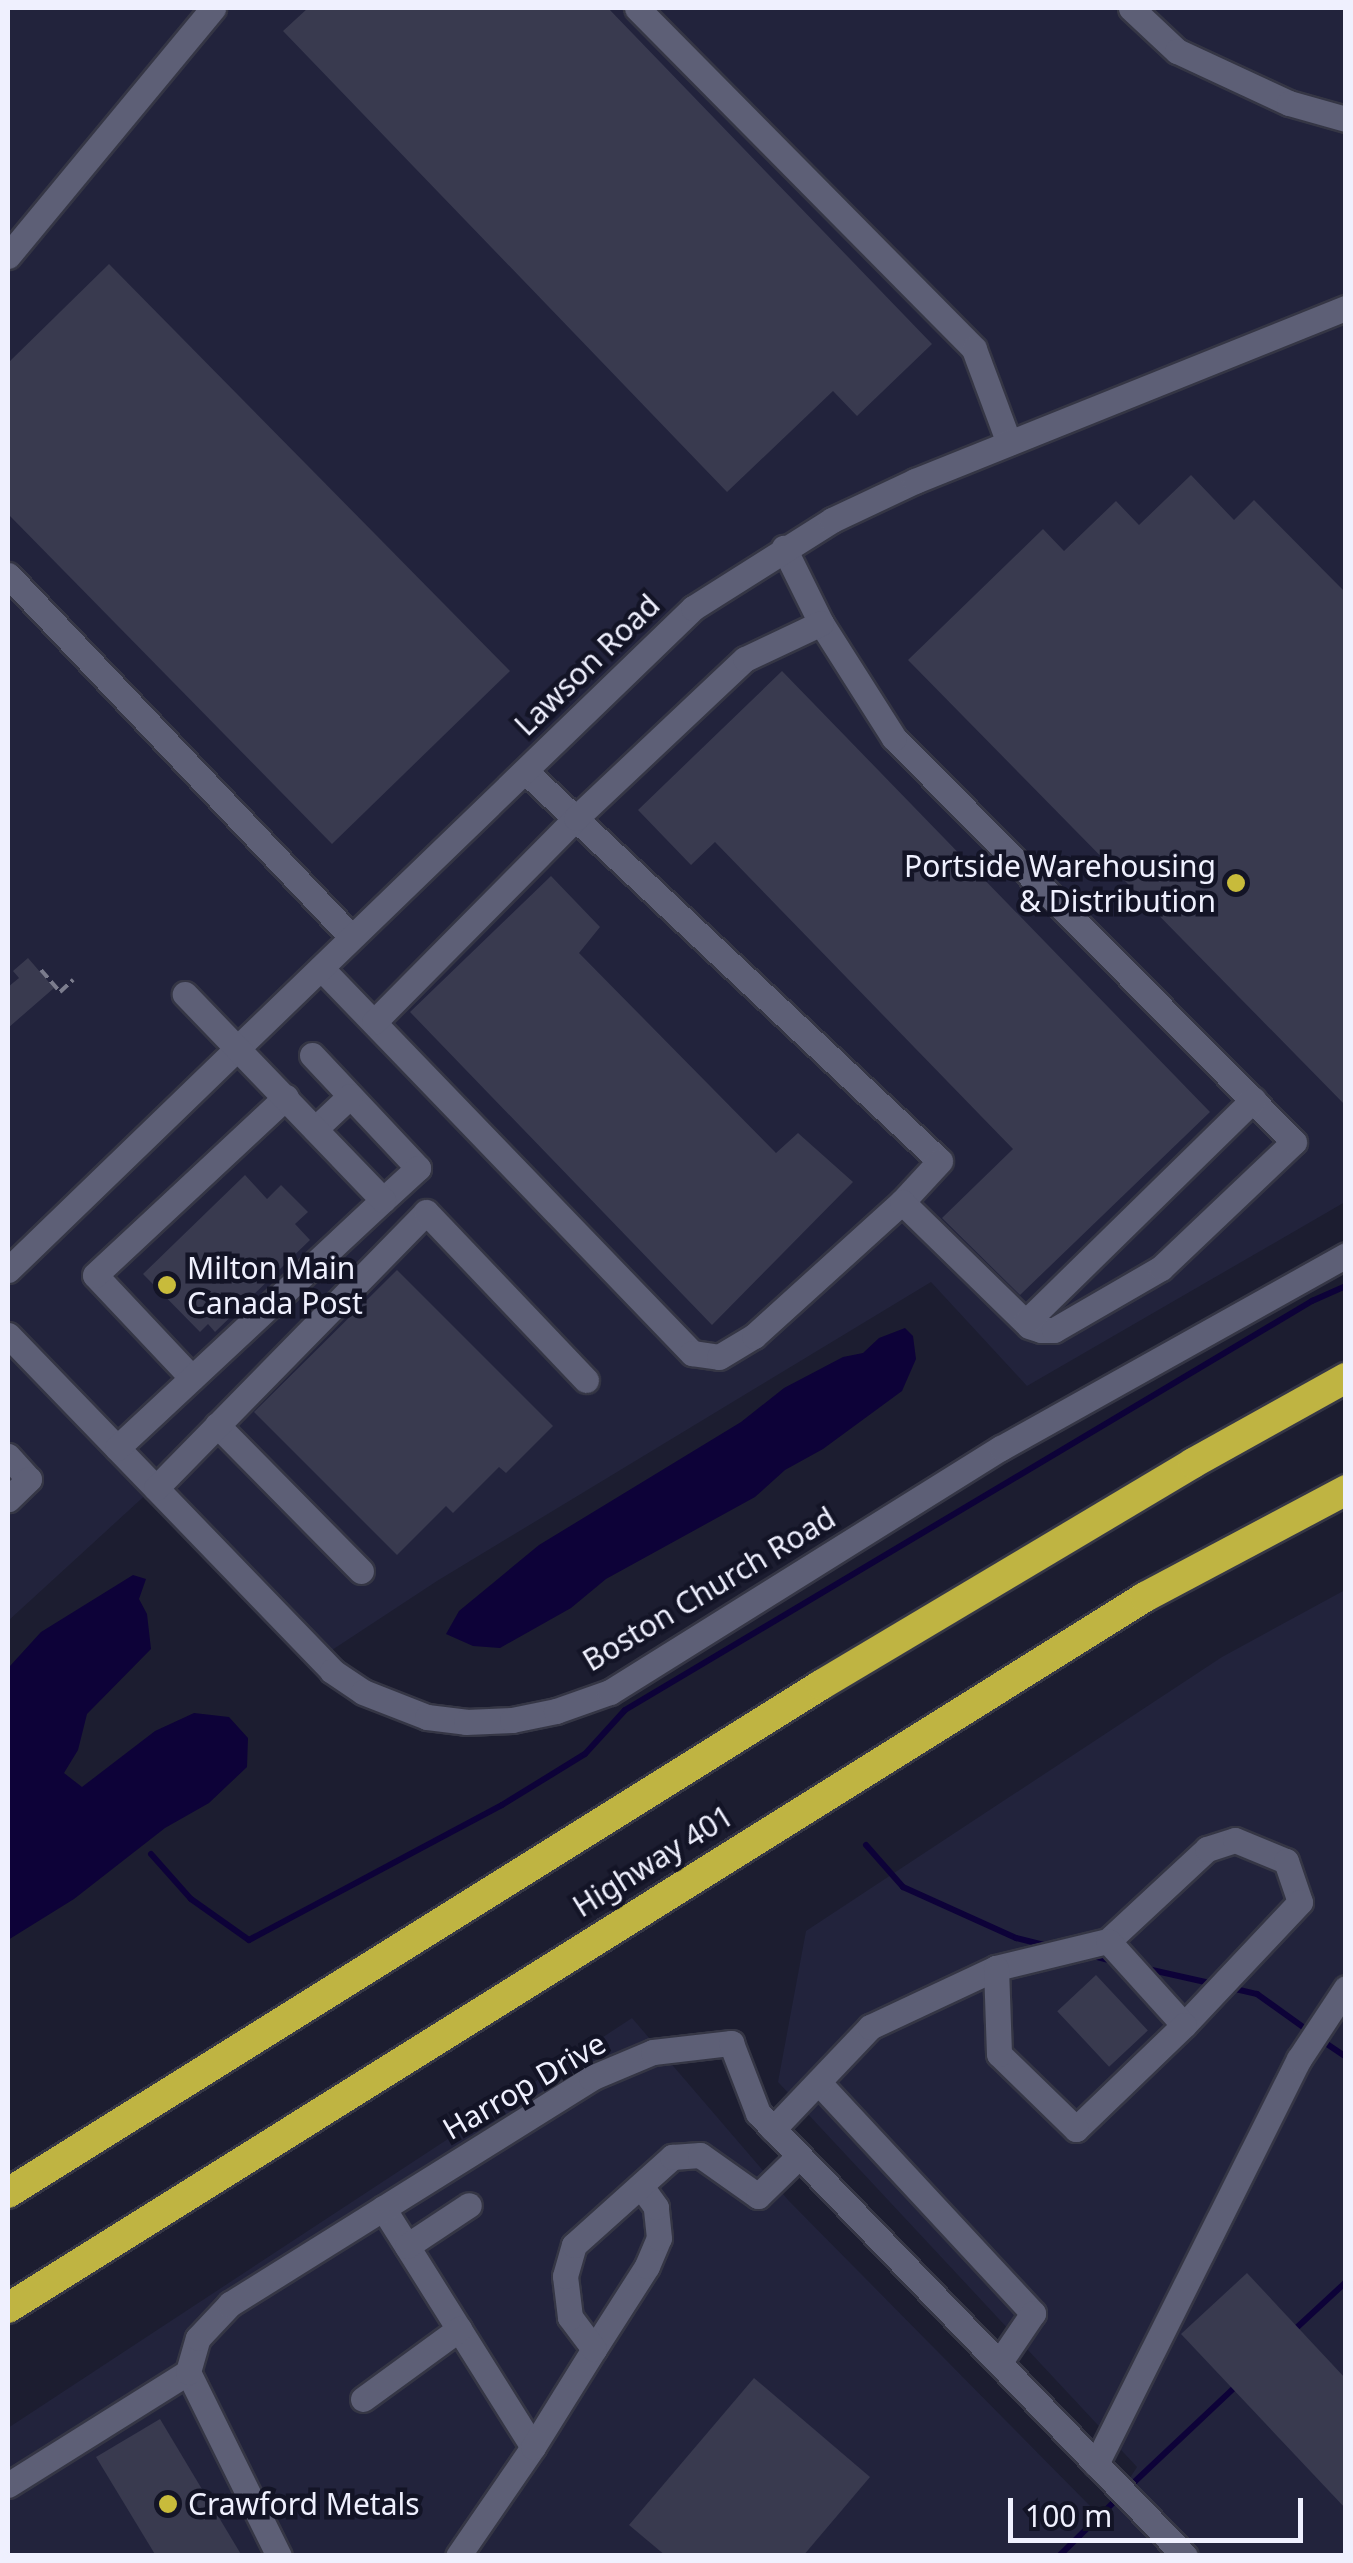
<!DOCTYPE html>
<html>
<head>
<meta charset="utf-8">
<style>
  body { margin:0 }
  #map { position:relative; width:1353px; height:2563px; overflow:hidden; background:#1c1d30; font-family:"Noto Sans",sans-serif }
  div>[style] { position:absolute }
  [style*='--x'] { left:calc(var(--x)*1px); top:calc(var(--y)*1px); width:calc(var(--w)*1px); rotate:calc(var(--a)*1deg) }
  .built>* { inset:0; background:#22233c }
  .water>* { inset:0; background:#0d0238 }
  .stream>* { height:6px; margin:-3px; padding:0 3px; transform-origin:3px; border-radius:3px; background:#0d0238 }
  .building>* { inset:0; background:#393a4f; transform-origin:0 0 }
  .path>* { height:4px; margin-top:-2px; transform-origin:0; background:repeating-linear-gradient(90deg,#7b7c8d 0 10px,transparent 0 15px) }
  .roads { filter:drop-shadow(2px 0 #353645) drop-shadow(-2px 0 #353645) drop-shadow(0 2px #353645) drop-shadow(0 -2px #353645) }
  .minor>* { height:25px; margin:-12.5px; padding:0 12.5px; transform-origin:12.5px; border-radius:12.5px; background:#5d5f76 }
  .highway>* { height:30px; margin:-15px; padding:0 15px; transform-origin:15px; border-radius:15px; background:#bfb442 }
  .dots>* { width:28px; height:28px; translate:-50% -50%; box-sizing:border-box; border:5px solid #131426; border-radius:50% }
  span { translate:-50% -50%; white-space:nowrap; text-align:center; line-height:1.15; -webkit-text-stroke:9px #131426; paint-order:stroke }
  .street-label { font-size:30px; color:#eff0fe }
  .poi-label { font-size:30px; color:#eff0fe }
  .right { translate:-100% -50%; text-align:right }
  .left { translate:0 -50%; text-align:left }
  .frame { position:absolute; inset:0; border:10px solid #eff0fe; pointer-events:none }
  .scale { position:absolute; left:1008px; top:2498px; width:295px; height:45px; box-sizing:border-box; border:5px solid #eff0fe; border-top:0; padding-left:12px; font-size:30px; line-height:35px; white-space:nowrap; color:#eff0fe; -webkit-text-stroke:8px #131426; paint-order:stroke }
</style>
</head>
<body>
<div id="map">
  <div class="built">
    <i style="clip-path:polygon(8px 8px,1345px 8px,1345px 1202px,1027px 1386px,931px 1282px,437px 1581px,329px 1652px,163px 1479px,8px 1621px)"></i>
    <i style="clip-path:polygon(1345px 1590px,1345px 2555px,8px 2556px,8px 2428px,632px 2018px,789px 2201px,1103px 2519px,1137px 2467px,778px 2082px,806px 1931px,1222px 1657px)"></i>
  </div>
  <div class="water">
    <i style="clip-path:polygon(905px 1328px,913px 1336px,916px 1359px,902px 1391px,823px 1449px,785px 1470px,755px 1497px,606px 1579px,571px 1608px,500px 1648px,473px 1646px,446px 1634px,459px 1611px,539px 1545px,741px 1422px,784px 1388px,843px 1357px,863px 1353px,879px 1338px)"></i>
    <i style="clip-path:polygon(133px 1575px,146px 1579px,139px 1599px,147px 1614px,151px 1649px,87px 1714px,78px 1750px,64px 1773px,82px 1787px,155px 1731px,194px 1713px,229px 1717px,248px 1738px,247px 1767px,209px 1803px,165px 1828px,74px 1899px,8px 1940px,10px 1666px,41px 1632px)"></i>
  </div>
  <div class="stream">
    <i style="--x:866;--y:1845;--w:56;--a:48.6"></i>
    <i style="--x:903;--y:1887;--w:124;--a:24.3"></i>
    <i style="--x:1016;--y:1938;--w:33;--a:14"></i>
    <i style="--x:151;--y:1854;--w:60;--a:48.4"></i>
    <i style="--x:191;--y:1899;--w:71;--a:35.3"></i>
    <i style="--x:249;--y:1940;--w:287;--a:-28.1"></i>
    <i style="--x:502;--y:1805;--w:97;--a:-31.6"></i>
    <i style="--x:585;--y:1754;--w:59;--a:-47.7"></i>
    <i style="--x:625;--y:1710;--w:800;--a:-30.77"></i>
    <i style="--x:1312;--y:1301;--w:37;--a:-24"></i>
    <i style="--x:1090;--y:1955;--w:27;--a:15"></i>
    <i style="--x:1143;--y:1968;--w:73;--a:12.7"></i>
    <i style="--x:1231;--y:1988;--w:27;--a:13"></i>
    <i style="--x:1257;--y:1994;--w:65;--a:35.6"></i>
    <i style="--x:1321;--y:2040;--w:30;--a:34"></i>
    <i style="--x:1292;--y:2332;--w:74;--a:-42.8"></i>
    <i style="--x:1129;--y:2487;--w:147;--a:-43.3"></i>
    <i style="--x:1059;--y:2556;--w:86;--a:-44.5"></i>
  </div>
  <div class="building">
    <i style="clip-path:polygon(308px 8px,608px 8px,932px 344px,857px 416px,833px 391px,727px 492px,283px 31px)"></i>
    <i style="clip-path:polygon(109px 264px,510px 671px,332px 844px,8px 514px,8px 363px)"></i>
    <i style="clip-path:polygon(1191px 475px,1234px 520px,1254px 500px,1346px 593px,1346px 1106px,908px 660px,1043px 529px,1064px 551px,1116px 501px,1139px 525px)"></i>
    <i style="clip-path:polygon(782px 671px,1210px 1112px,1020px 1295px,942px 1218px,1013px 1149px,715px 842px,691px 865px,638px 810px)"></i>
    <i style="clip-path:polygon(551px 876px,600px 927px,579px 953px,776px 1153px,798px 1133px,853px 1182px,712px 1325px,410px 1012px)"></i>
    <i style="clip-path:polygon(28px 958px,54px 988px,8px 1028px,8px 987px,19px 978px,13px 971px)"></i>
    <i style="clip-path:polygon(245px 1175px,267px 1199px,281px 1185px,308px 1212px,295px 1224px,310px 1240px,215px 1332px,208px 1324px,200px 1332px,143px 1274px)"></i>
    <i style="clip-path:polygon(397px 1270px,553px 1426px,506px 1473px,499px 1467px,453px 1513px,446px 1506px,397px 1555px,254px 1412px)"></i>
    <i style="left:1096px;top:1975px;width:76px;height:53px;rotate:47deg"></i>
    <i style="clip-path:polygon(1247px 2273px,1346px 2379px,1346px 2509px,1181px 2334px)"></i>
    <i style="clip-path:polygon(754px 2378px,870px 2477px,803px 2556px,666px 2556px,629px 2525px)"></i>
    <i style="clip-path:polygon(160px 2419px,242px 2556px,156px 2556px,96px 2457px)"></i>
  </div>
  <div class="path">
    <i style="--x:41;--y:970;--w:29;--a:49"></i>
    <i style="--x:60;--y:992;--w:18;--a:-43"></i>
  </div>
  <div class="roads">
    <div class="minor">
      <i style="--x:637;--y:8;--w:479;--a:45.3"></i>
      <i style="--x:974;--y:349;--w:100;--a:69.6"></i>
      <i style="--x:1131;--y:8;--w:63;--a:43.1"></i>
      <i style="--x:1177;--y:51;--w:123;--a:24.9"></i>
      <i style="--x:1289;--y:103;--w:59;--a:15.7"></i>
      <i style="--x:8;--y:256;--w:322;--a:-50.4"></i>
      <i style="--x:8;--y:575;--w:499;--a:46.5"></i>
      <i style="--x:525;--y:771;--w:569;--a:43.22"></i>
      <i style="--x:940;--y:1161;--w:56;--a:132.8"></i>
      <i style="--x:321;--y:968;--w:535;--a:46.06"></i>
      <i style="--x:692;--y:1353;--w:27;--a:8"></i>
      <i style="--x:719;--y:1357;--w:41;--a:-31"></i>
      <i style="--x:754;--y:1336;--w:200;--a:-42.2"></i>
      <i style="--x:902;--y:1202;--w:177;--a:44.3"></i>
      <i style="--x:1029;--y:1326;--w:13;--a:18"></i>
      <i style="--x:1041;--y:1330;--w:13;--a:0"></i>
      <i style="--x:1054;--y:1330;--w:124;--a:-30.1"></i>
      <i style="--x:1161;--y:1268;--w:183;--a:-43.5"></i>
      <i style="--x:1294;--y:1142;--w:569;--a:-134.71"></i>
      <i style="--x:894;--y:738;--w:136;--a:-122.4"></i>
      <i style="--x:821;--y:623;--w:84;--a:-116.3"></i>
      <i style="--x:374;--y:1022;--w:287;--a:-45.3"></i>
      <i style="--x:576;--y:818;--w:232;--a:-43.3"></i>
      <i style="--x:745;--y:659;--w:84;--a:-25.3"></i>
      <i style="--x:312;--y:1055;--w:155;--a:46.8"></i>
      <i style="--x:418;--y:1168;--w:47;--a:137.6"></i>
      <i style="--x:315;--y:1129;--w:48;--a:-43.3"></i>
      <i style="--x:8;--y:1270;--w:953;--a:-44.02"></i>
      <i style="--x:693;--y:608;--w:165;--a:-32.3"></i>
      <i style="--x:832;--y:520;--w:92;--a:-25.2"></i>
      <i style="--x:915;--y:481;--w:464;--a:-21.9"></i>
      <i style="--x:1026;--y:1322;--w:318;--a:-44.4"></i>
      <i style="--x:8;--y:1335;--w:467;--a:46"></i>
      <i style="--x:332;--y:1671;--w:37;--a:34"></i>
      <i style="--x:363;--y:1692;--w:69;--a:21.3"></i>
      <i style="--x:427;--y:1717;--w:39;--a:7"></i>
      <i style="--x:466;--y:1722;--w:46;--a:-2.5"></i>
      <i style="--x:512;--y:1720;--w:45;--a:-11.6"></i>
      <i style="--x:556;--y:1711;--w:57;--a:-19.4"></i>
      <i style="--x:610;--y:1692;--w:461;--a:-32"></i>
      <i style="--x:1001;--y:1448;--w:395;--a:-29.2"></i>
      <i style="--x:192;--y:1378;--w:141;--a:-133.3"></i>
      <i style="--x:95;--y:1275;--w:261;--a:-43"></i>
      <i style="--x:217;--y:1425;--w:205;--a:45.4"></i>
      <i style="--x:117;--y:1448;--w:364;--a:-43"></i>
      <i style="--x:383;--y:1200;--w:286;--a:-133.9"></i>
      <i style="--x:8;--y:1456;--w:31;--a:48"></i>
      <i style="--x:29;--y:1479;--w:29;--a:136"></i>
      <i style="--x:156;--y:1488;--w:386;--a:-45.6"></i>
      <i style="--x:426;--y:1212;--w:232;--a:46.4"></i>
      <i style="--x:1108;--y:1941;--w:135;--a:-42.9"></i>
      <i style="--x:1207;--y:1849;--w:29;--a:-18"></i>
      <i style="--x:1235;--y:1840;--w:55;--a:22.4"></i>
      <i style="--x:1286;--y:1861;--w:43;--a:71.1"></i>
      <i style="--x:1300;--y:1902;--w:169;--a:133.3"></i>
      <i style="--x:820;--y:2084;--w:313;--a:47.1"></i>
      <i style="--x:1033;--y:2313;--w:60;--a:124.2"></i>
      <i style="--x:773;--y:2129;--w:141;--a:-46.4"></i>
      <i style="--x:870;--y:2027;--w:139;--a:-25.1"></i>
      <i style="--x:996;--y:1968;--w:115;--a:-13.6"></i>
      <i style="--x:1108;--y:1941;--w:113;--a:47.9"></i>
      <i style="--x:1184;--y:2025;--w:150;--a:136.1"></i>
      <i style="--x:1076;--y:2129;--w:107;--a:-135.8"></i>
      <i style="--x:999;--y:2054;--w:86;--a:-92"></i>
      <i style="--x:383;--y:2208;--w:282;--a:57.9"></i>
      <i style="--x:533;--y:2447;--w:132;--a:124.5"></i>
      <i style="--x:407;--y:2246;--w:74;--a:-33.5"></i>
      <i style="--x:594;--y:2349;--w:98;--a:-57.4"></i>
      <i style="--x:647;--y:2266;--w:30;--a:-67"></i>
      <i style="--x:659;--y:2238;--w:31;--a:-96"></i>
      <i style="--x:656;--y:2207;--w:26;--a:-126"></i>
      <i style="--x:188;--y:2372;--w:205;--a:63.7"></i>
      <i style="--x:363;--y:2399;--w:119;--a:-36.1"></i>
      <i style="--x:533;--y:2447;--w:115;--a:-58.1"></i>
      <i style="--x:594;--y:2349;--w:40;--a:-127"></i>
      <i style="--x:570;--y:2317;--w:41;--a:-97"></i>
      <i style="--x:565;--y:2276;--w:32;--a:-74"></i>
      <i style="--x:574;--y:2245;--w:132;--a:-41.9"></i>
      <i style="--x:672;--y:2157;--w:28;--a:-4"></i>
      <i style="--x:700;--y:2155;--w:71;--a:35.3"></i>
      <i style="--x:758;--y:2196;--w:57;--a:-44.3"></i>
      <i style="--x:1096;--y:2464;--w:453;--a:-63.4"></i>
      <i style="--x:1299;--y:2059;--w:85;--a:-56.5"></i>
      <i style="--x:8;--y:2485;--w:213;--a:-32.1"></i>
      <i style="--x:188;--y:2372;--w:35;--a:-74"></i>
      <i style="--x:198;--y:2338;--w:47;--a:-46.7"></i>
      <i style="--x:230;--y:2304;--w:426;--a:-32"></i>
      <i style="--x:591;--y:2078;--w:67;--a:-22.8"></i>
      <i style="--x:653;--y:2052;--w:79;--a:-6.6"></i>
      <i style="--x:731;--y:2043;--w:75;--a:68.9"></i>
      <i style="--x:758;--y:2113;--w:615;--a:46.05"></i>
    </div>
    <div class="highway">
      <i style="--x:8;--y:2193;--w:959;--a:-32"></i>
      <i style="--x:821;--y:1685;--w:433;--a:-30.8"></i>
      <i style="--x:1193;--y:1463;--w:175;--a:-29.1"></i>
      <i style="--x:8;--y:2308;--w:1341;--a:-32.02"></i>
      <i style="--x:1145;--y:1597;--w:228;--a:-28"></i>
    </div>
  </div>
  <div class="dots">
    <i style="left:1236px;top:883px;background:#c8bb3b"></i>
    <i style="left:167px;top:1285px;background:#c8bb3b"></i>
    <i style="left:168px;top:2504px;background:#c8bb3b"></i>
  </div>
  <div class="street-label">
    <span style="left:587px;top:665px;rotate:-44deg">Lawson Road</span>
    <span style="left:709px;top:1589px;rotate:-31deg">Boston Church Road</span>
    <span style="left:653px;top:1861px;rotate:-32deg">Highway 401</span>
    <span style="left:524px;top:2086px;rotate:-30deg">Harrop Drive</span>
  </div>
  <div class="poi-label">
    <span class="right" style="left:1216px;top:883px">Portside Warehousing<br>&amp; Distribution</span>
    <span class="left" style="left:187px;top:1285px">Milton Main<br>Canada Post</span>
    <span class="left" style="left:188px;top:2504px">Crawford Metals</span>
  </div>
  <div class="frame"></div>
  <div class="scale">100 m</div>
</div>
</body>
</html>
